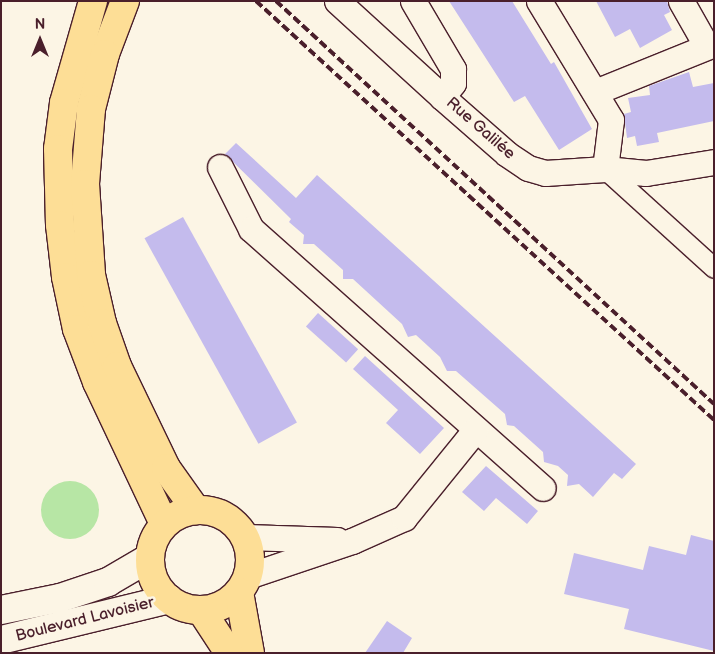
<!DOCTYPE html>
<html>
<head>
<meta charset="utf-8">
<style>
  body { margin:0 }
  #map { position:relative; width:715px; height:654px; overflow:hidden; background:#fcf5e5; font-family:"Balsamiq Sans",sans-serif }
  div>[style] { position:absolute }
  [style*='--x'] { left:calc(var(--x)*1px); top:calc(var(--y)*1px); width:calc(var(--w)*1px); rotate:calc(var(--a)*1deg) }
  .green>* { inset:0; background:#b7e6a5 }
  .round { border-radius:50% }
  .building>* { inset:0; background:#c4bbed; transform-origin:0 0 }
  .roads { filter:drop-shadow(1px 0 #4a1f2b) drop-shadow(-1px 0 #4a1f2b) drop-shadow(0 1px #4a1f2b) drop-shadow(0 -1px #4a1f2b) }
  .pedestrian>* { height:19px; margin:-9.5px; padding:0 9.5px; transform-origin:9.5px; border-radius:9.5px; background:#fcf5e5 }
  .minor>* { height:25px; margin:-12.5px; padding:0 12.5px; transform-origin:12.5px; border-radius:12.5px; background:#fcf5e5 }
  .tertiary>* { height:28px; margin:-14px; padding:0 14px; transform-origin:14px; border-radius:14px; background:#fcf5e5 }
  .primary>* { height:28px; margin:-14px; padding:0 14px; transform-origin:14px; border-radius:14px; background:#fdde96 }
  .primary>.ring { margin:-14px; padding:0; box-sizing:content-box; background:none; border:28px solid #fdde96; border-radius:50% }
  .rail>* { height:4px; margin-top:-2px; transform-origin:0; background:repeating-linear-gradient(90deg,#4a1f2b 0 8px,transparent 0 12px) }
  span { translate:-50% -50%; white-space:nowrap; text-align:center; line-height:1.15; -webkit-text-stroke:5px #fcf5e5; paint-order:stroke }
  .street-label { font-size:16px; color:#4a1f2b }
  .frame { position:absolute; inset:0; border:2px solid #4a1f2b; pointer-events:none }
  .north { position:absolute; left:15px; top:15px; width:50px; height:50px; -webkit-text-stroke:4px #fcf5e5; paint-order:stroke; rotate:0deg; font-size:14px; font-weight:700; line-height:20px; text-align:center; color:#4a1f2b }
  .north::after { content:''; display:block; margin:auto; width:18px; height:22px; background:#4a1f2b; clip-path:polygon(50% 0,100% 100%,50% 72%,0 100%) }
</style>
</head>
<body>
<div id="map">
  <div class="green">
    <i class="round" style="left:41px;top:481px;width:58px;height:58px"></i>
  </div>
  <div class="building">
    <i style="clip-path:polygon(449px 1px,512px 1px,551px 64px,554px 62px,592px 129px,559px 150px,525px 96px,514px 102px)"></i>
    <i style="clip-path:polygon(596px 1px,667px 1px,670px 12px,664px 15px,672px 30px,640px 48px,630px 29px,615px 37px)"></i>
    <i style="clip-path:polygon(689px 72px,693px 87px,714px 83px,714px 121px,657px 133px,659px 142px,637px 146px,635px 136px,627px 138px,624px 114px,631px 112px,628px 98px,650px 95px,649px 86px)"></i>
    <i style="clip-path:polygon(236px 143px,296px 198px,317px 175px,636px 464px,622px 479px,614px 473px,593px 497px,579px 484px,567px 486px,568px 475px,558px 466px,544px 462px,543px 452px,514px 426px,507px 425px,505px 414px,456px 371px,447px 371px,440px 357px,416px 335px,408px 337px,402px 324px,353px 279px,343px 279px,343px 270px,314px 244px,303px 244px,304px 235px,289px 222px,291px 219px,225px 154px)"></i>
    <i style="left:183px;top:217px;width:235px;height:44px;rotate:61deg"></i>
    <i style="left:318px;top:313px;width:54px;height:18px;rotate:42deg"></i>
    <i style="clip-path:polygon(365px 356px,444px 428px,420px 454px,386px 423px,398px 410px,353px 369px)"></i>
    <i style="clip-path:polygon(486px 466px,538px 511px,527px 524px,496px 498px,484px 511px,462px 492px)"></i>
    <i style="clip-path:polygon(691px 535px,714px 541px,714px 651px,624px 629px,629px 609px,564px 594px,574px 553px,643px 570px,649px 546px,686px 555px)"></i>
    <i style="clip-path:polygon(387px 621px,412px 638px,403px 653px,365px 653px)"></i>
  </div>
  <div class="roads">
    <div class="pedestrian">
      <i style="--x:605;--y:169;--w:147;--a:42.2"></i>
    </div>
    <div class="minor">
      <i style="--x:337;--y:1;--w:142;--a:42.4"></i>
      <i style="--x:413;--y:1;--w:79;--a:59.5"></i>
      <i style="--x:453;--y:69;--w:14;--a:90"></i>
      <i style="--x:453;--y:83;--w:18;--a:128"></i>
      <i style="--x:442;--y:97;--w:86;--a:41.2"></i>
      <i style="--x:507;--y:154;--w:25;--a:34"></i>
      <i style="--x:528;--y:168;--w:18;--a:16"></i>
      <i style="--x:545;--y:173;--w:60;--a:-3.8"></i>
      <i style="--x:605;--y:169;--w:41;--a:5.6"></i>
      <i style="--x:646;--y:173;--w:69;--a:-9.2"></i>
      <i style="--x:539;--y:1;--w:139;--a:58.8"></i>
      <i style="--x:611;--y:120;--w:49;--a:97"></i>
      <i style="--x:681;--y:1;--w:51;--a:60.4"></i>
      <i style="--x:595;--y:92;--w:128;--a:-22"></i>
      <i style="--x:220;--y:167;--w:69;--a:63.4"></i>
      <i style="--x:251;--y:229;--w:390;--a:41.6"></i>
      <i style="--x:246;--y:537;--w:91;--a:1.9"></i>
      <i style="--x:248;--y:576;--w:110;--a:-18.6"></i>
      <i style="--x:352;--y:541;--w:57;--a:-23.9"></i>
      <i style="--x:404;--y:518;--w:114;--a:-51"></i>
    </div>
    <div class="tertiary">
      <i style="--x:1;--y:610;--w:60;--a:-11.5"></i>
      <i style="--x:60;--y:598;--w:51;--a:-18.4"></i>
      <i style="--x:108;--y:582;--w:48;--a:-30.3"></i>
      <i style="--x:1;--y:640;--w:173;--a:-13.7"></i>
    </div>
    <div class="primary">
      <i style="--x:93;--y:1;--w:106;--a:105.9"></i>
      <i style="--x:64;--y:103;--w:46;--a:97.4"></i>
      <i style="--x:58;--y:149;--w:76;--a:88.5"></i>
      <i style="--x:60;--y:225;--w:52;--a:83.4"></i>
      <i style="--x:66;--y:277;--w:53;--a:78.1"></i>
      <i style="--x:77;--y:329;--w:57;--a:69.3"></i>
      <i style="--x:97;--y:382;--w:157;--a:64.7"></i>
      <i style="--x:125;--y:1;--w:57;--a:110.7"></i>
      <i style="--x:105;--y:54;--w:57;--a:104.3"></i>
      <i style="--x:91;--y:109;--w:75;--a:94.6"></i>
      <i style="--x:85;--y:184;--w:91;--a:86.2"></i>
      <i style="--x:91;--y:275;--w:49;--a:77.1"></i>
      <i style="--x:102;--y:323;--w:46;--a:70.8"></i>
      <i style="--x:117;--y:366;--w:113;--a:64.3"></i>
      <i style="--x:166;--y:468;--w:52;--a:54.5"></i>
      <i class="ring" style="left:150px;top:510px;width:72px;height:72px"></i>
      <i style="--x:239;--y:592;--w:62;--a:79.8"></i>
      <i style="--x:201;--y:610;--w:51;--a:56.9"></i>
    </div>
  </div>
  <div class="rail">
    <i style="--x:256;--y:1;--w:621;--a:42.45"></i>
    <i style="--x:276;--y:1;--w:595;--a:42.62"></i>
  </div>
  <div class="street-label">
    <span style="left:480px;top:129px;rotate:41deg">Rue Galilée</span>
    <span style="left:85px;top:620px;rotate:-14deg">Boulevard Lavoisier</span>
  </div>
  <div class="frame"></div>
  <div class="north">N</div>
</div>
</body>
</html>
